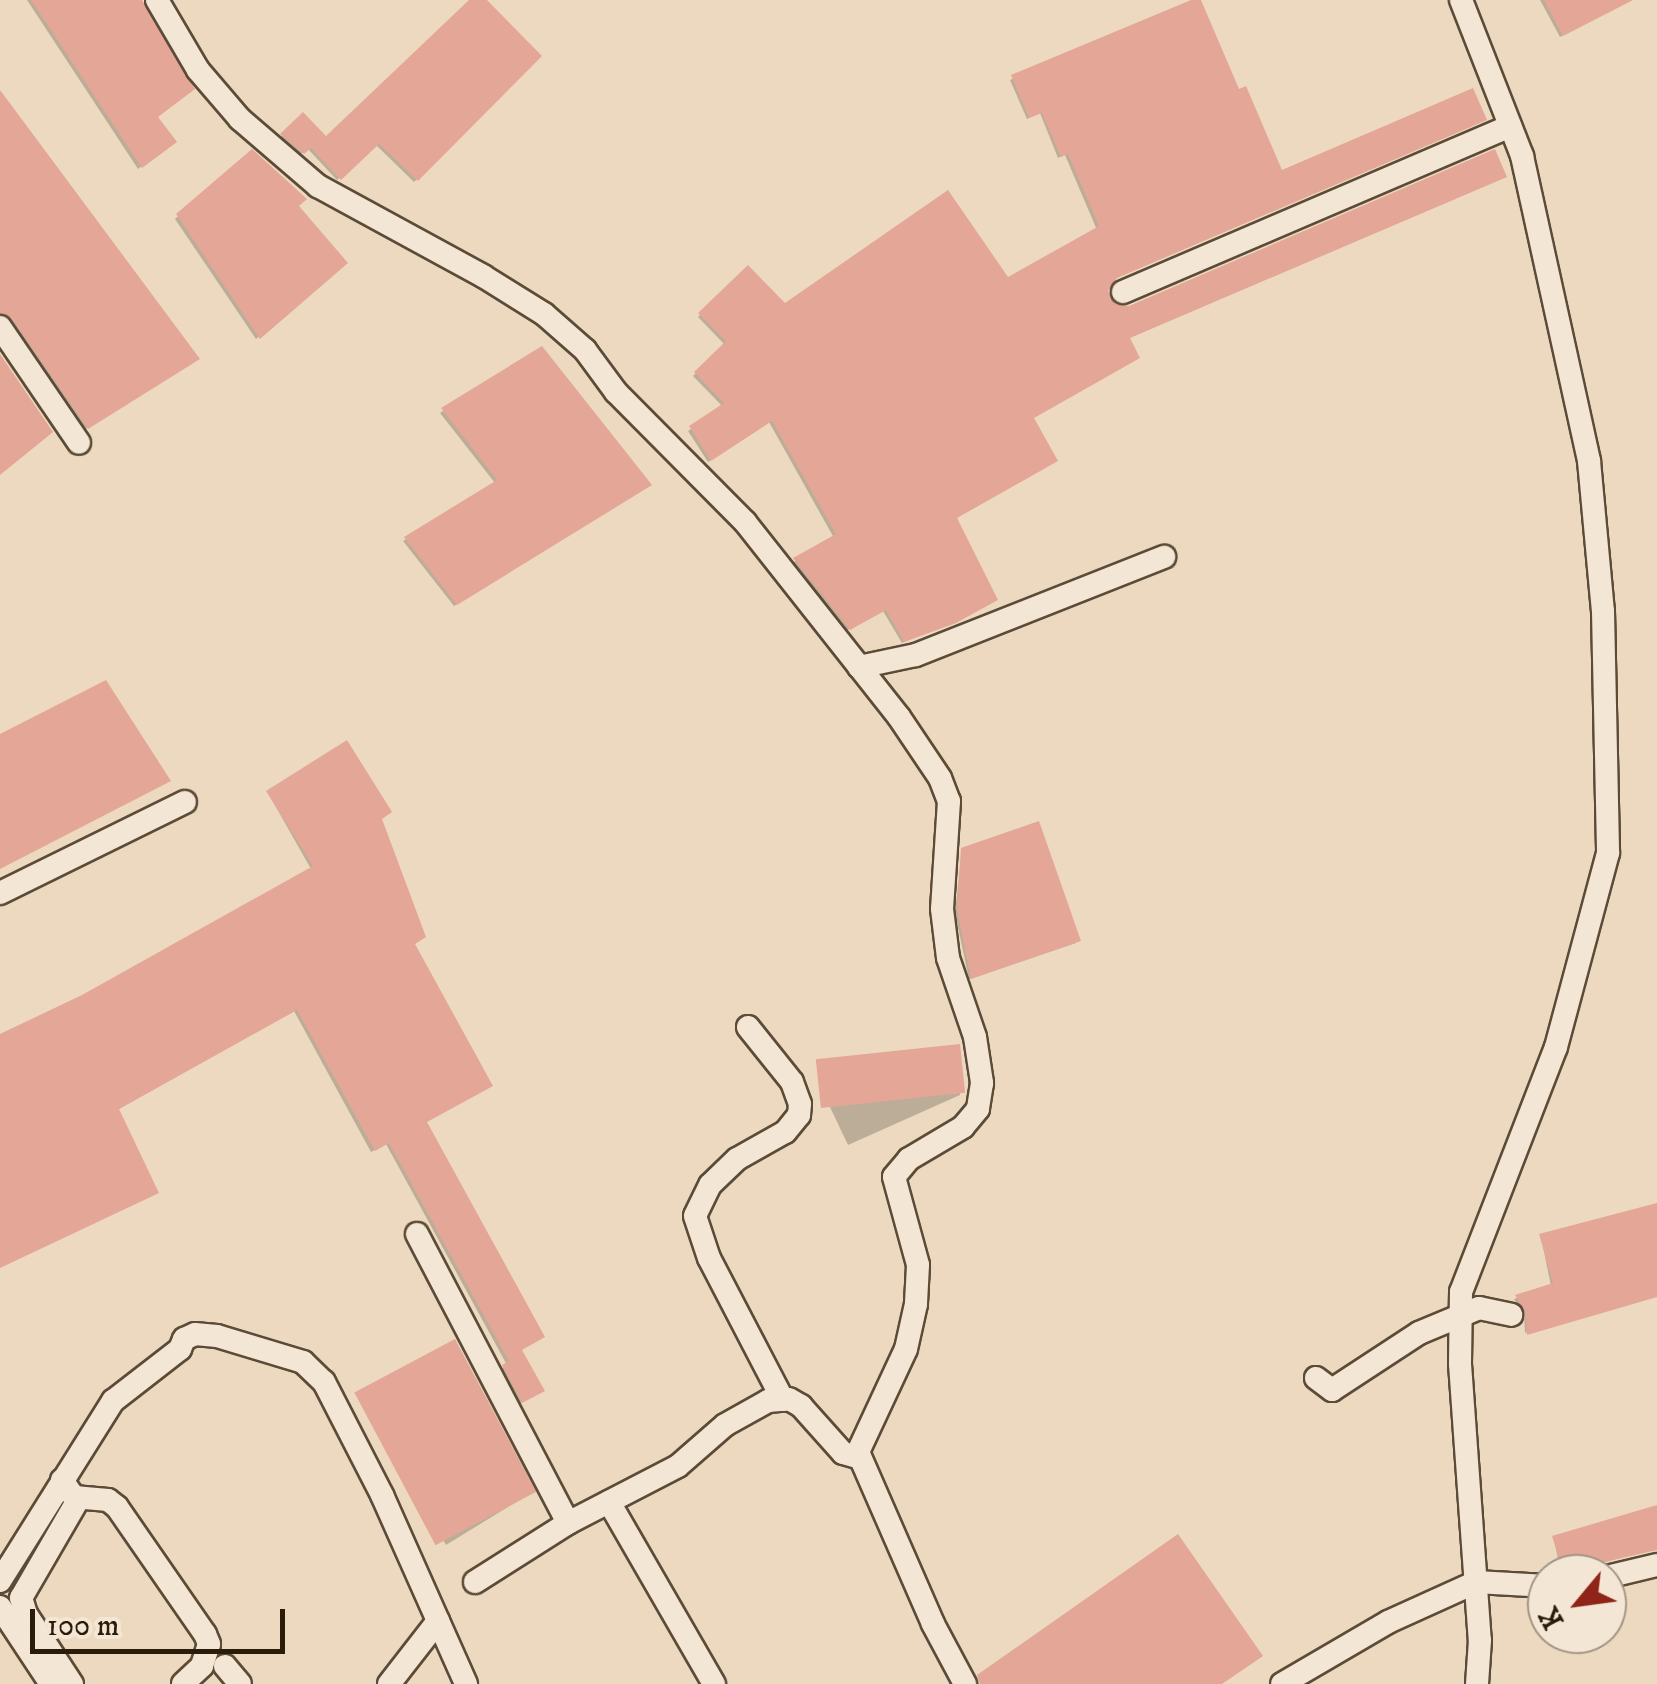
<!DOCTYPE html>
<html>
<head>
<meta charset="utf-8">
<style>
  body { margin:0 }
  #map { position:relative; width:1657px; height:1684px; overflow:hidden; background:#ecd9bf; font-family:"IM FELL DW Pica",serif }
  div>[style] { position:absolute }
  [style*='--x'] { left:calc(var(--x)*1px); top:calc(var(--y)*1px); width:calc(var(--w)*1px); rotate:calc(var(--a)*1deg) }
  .shadow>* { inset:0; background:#0003 }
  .building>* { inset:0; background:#e4a697; transform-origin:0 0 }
  .roads { filter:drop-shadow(2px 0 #5b4b37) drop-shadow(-2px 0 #5b4b37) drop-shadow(0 2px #5b4b37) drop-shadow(0 -2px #5b4b37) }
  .minor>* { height:22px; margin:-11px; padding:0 11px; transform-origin:11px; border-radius:11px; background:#f3e6d5 }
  span { translate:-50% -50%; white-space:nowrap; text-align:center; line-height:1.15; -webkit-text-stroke:8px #f3e6d5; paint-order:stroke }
  .north { position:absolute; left:1527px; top:1554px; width:100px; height:100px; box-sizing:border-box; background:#f3e6d5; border:2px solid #a39584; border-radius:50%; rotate:241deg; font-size:28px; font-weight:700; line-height:40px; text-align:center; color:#2b1c0a }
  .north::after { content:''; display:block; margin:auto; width:35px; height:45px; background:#8f2418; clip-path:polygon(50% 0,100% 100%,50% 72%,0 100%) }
  .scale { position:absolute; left:30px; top:1609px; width:255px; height:45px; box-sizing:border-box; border:5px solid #2b1c0a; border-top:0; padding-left:12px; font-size:30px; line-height:35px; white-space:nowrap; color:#2b1c0a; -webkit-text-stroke:8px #f3e6d5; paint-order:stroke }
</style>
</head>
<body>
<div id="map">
  <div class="shadow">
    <i style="clip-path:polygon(27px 0,142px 0,155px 117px,174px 142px,138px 169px)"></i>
    <i style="clip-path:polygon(473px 0,484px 0,538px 56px,414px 182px,375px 144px,337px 180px,307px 148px,300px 155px,280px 138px,303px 115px,326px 140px)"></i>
    <i style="clip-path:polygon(1199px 0,1113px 280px,1105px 291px,1128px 339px,1032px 419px,955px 518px,992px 602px,902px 643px,883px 611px,846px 631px,792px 563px,834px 538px,769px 422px,708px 462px,688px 431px,723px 407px,693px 376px,725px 345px,698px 317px,748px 269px,784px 307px,1007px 280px,1097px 230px,1065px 155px,1058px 158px,1040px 113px,1027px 119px,1010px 80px)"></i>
    <i style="clip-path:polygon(1540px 0,1632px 0,1560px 37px)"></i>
    <i style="clip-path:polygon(0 94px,195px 361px,84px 430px,10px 321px,0 316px)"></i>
    <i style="clip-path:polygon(252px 152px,344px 263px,256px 339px,175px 219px)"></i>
    <i style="clip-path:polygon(542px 349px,646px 488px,454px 606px,403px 541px,495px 483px,440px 413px)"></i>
    <i style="clip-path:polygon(268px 793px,379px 819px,413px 944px,424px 1123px,539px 1393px,519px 1404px,501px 1369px,507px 1365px,386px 1144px,371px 1152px,294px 1011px,117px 1110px,0 1267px,0 1037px,83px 997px,311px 869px)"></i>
    <i style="clip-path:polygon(962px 850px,1076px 943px,969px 979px,955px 913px)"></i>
    <i style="clip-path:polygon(958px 1048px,960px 1095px,848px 1145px,829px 1105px)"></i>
    <i style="clip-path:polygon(1657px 1206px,1657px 1294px,1525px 1333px,1524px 1315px,1514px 1299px,1551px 1286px,1541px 1237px)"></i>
    <i style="clip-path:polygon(358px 1397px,529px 1494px,446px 1545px)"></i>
    <i style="clip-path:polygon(1657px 1507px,1657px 1548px,1598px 1564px,1584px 1574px,1561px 1574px,1554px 1539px)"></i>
  </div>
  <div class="building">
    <i style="clip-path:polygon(31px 0,142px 0,195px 89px,158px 117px,177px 142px,142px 168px)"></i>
    <i style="clip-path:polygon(469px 0,487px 0,542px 56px,418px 181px,379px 144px,341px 180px,311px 148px,304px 154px,280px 134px,303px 112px,326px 136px)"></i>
    <i style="clip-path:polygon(1191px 0,1201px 0,1239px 89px,1246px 86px,1282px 170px,1473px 88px,1487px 120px,1117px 278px,1108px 291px,1115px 304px,1129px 306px,1495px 149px,1507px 177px,1130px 338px,1140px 358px,1034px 418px,1058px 461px,957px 518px,998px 600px,956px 623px,904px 642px,886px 610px,850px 630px,793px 558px,836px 534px,772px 421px,711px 461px,689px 426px,724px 403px,694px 372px,726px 341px,698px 313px,748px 265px,785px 303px,948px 190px,1008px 277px,1099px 226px,1068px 154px,1061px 157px,1042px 113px,1029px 118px,1011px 75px)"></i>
    <i style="clip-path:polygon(1544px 0,1633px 0,1563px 36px)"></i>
    <i style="clip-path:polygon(0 90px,200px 359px,88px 429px,12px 319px,0 312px)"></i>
    <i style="clip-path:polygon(252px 149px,307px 199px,299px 206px,348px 263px,260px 339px,176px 214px)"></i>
    <i style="clip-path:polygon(542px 346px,652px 485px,457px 605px,404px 537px,497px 480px,441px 408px)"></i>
    <i style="clip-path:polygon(0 354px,53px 432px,0 475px)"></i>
    <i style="clip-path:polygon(106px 680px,171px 781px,0 869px,0 734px)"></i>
    <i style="clip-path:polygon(347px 740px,392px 812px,382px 819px,426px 937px,415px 944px,493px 1086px,427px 1122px,545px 1337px,522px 1350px,545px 1391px,522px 1403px,502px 1365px,509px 1361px,389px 1143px,375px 1151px,297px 1010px,119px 1109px,159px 1193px,0 1268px,0 1034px,82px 995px,313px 866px,266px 791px)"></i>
    <i style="clip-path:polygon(1039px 821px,1081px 941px,971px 979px,957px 909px,961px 848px)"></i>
    <i style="left:960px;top:1044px;width:49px;height:145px;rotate:84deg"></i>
    <i style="clip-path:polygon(1657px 1203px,1657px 1297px,1527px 1335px,1525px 1311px,1515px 1295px,1553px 1283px,1539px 1234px)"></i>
    <i style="left:455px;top:1339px;width:173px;height:114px;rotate:62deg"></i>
    <i style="clip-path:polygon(1657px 1505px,1657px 1550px,1604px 1562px,1583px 1574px,1564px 1574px,1552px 1536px)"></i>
    <i style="clip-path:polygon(1178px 1534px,1263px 1656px,1222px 1684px,980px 1684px,977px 1675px)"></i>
  </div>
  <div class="roads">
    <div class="minor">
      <i style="--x:157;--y:0;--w:81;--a:59.6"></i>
      <i style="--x:198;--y:70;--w:65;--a:49.4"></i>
      <i style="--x:240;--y:119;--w:103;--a:40.7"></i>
      <i style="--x:318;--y:186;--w:188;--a:28.6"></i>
      <i style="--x:483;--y:276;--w:72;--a:31.9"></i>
      <i style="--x:544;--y:314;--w:55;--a:41.3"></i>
      <i style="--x:585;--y:350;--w:52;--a:53.6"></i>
      <i style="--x:616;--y:392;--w:183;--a:45.2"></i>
      <i style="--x:745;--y:522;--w:248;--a:51.7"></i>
      <i style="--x:899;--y:717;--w:73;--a:56.1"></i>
      <i style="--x:940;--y:778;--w:25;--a:69"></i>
      <i style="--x:949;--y:801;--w:108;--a:93.7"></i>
      <i style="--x:942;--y:909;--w:49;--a:83"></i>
      <i style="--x:948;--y:958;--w:83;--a:71.1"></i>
      <i style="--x:975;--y:1037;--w:47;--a:81.3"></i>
      <i style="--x:982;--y:1083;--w:26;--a:99"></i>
      <i style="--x:978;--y:1109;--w:23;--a:130"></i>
      <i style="--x:963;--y:1127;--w:63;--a:149.3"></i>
      <i style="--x:909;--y:1159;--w:23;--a:130"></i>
      <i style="--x:894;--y:1177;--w:91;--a:74.7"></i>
      <i style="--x:918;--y:1265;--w:39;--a:93"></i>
      <i style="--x:916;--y:1304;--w:46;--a:102.5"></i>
      <i style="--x:906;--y:1349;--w:114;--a:115"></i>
      <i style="--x:858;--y:1452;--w:188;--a:66.4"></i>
      <i style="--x:933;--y:1624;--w:68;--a:61.9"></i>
      <i style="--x:1461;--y:0;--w:168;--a:68.6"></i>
      <i style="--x:1522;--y:156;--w:312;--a:77.6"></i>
      <i style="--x:1589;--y:461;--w:151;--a:84.7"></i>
      <i style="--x:1603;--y:611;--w:242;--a:88.8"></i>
      <i style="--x:1608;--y:853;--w:201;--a:105"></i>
      <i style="--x:1556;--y:1047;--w:263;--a:111.2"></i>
      <i style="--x:1461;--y:1292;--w:72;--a:90.8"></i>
      <i style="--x:1460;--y:1364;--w:277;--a:85.9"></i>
      <i style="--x:1480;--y:1640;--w:44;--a:93.9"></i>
      <i style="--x:1123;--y:292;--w:421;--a:-23.2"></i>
      <i style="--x:0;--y:327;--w:140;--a:55.7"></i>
      <i style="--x:859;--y:667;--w:58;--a:-11.9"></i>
      <i style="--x:916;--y:655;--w:267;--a:-21.6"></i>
      <i style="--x:0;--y:893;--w:206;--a:-26.2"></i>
      <i style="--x:748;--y:1027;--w:70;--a:51.3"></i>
      <i style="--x:792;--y:1082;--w:23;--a:70"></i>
      <i style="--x:800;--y:1104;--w:11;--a:95"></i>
      <i style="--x:799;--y:1115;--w:22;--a:129"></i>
      <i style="--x:785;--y:1132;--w:55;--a:150.6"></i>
      <i style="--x:737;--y:1159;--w:37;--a:136"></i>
      <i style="--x:710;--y:1185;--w:34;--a:116"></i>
      <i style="--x:695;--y:1216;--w:44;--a:71.6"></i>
      <i style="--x:709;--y:1258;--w:160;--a:62.5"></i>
      <i style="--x:417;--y:1234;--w:326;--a:62.4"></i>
      <i style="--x:1316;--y:1378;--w:20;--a:37"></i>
      <i style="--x:1332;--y:1390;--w:104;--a:-33.2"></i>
      <i style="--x:1419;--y:1333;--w:65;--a:-22.6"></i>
      <i style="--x:1479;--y:1308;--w:33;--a:12"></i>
      <i style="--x:62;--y:1480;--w:21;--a:55"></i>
      <i style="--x:74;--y:1497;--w:34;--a:5"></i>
      <i style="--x:108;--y:1500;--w:11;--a:38"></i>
      <i style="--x:117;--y:1507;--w:155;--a:55.3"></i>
      <i style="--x:205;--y:1634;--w:11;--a:68"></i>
      <i style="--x:209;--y:1644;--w:23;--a:108"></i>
      <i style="--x:202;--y:1666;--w:26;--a:137"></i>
      <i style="--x:609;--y:1502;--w:210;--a:60"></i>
      <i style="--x:1607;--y:1577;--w:51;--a:-13.5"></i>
      <i style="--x:0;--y:1581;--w:213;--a:-57.9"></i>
      <i style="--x:113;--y:1401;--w:85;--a:-37.8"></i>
      <i style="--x:180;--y:1349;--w:11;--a:-68"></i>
      <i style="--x:184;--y:1339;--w:12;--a:-24"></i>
      <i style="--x:195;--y:1334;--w:22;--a:5"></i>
      <i style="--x:217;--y:1336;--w:90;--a:16.8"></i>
      <i style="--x:303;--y:1362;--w:29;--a:44"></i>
      <i style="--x:324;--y:1382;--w:127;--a:62.8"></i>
      <i style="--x:382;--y:1495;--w:207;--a:66"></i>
      <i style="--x:475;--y:1582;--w:110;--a:-32.4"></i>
      <i style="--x:568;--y:1523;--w:124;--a:-27.4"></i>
      <i style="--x:678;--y:1466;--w:62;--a:-41.1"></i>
      <i style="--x:725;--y:1425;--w:49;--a:-29.2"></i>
      <i style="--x:768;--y:1401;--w:21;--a:-5"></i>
      <i style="--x:789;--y:1399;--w:14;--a:30"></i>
      <i style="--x:801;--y:1406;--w:63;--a:48.2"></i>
      <i style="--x:843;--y:1453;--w:18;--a:16"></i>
      <i style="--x:0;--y:1607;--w:92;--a:56.5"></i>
      <i style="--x:225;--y:1666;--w:23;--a:50"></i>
      <i style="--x:72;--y:1684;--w:84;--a:-123.3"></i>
      <i style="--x:26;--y:1614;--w:17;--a:-107"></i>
      <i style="--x:21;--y:1598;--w:116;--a:-59.9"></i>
      <i style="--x:389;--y:1684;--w:80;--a:-52.1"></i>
      <i style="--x:1282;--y:1684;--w:123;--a:-30.3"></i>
      <i style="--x:1388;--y:1622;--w:97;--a:-24.4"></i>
      <i style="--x:1476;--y:1582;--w:71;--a:3.2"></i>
    </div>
  </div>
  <div class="north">K</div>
  <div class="scale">100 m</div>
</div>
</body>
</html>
